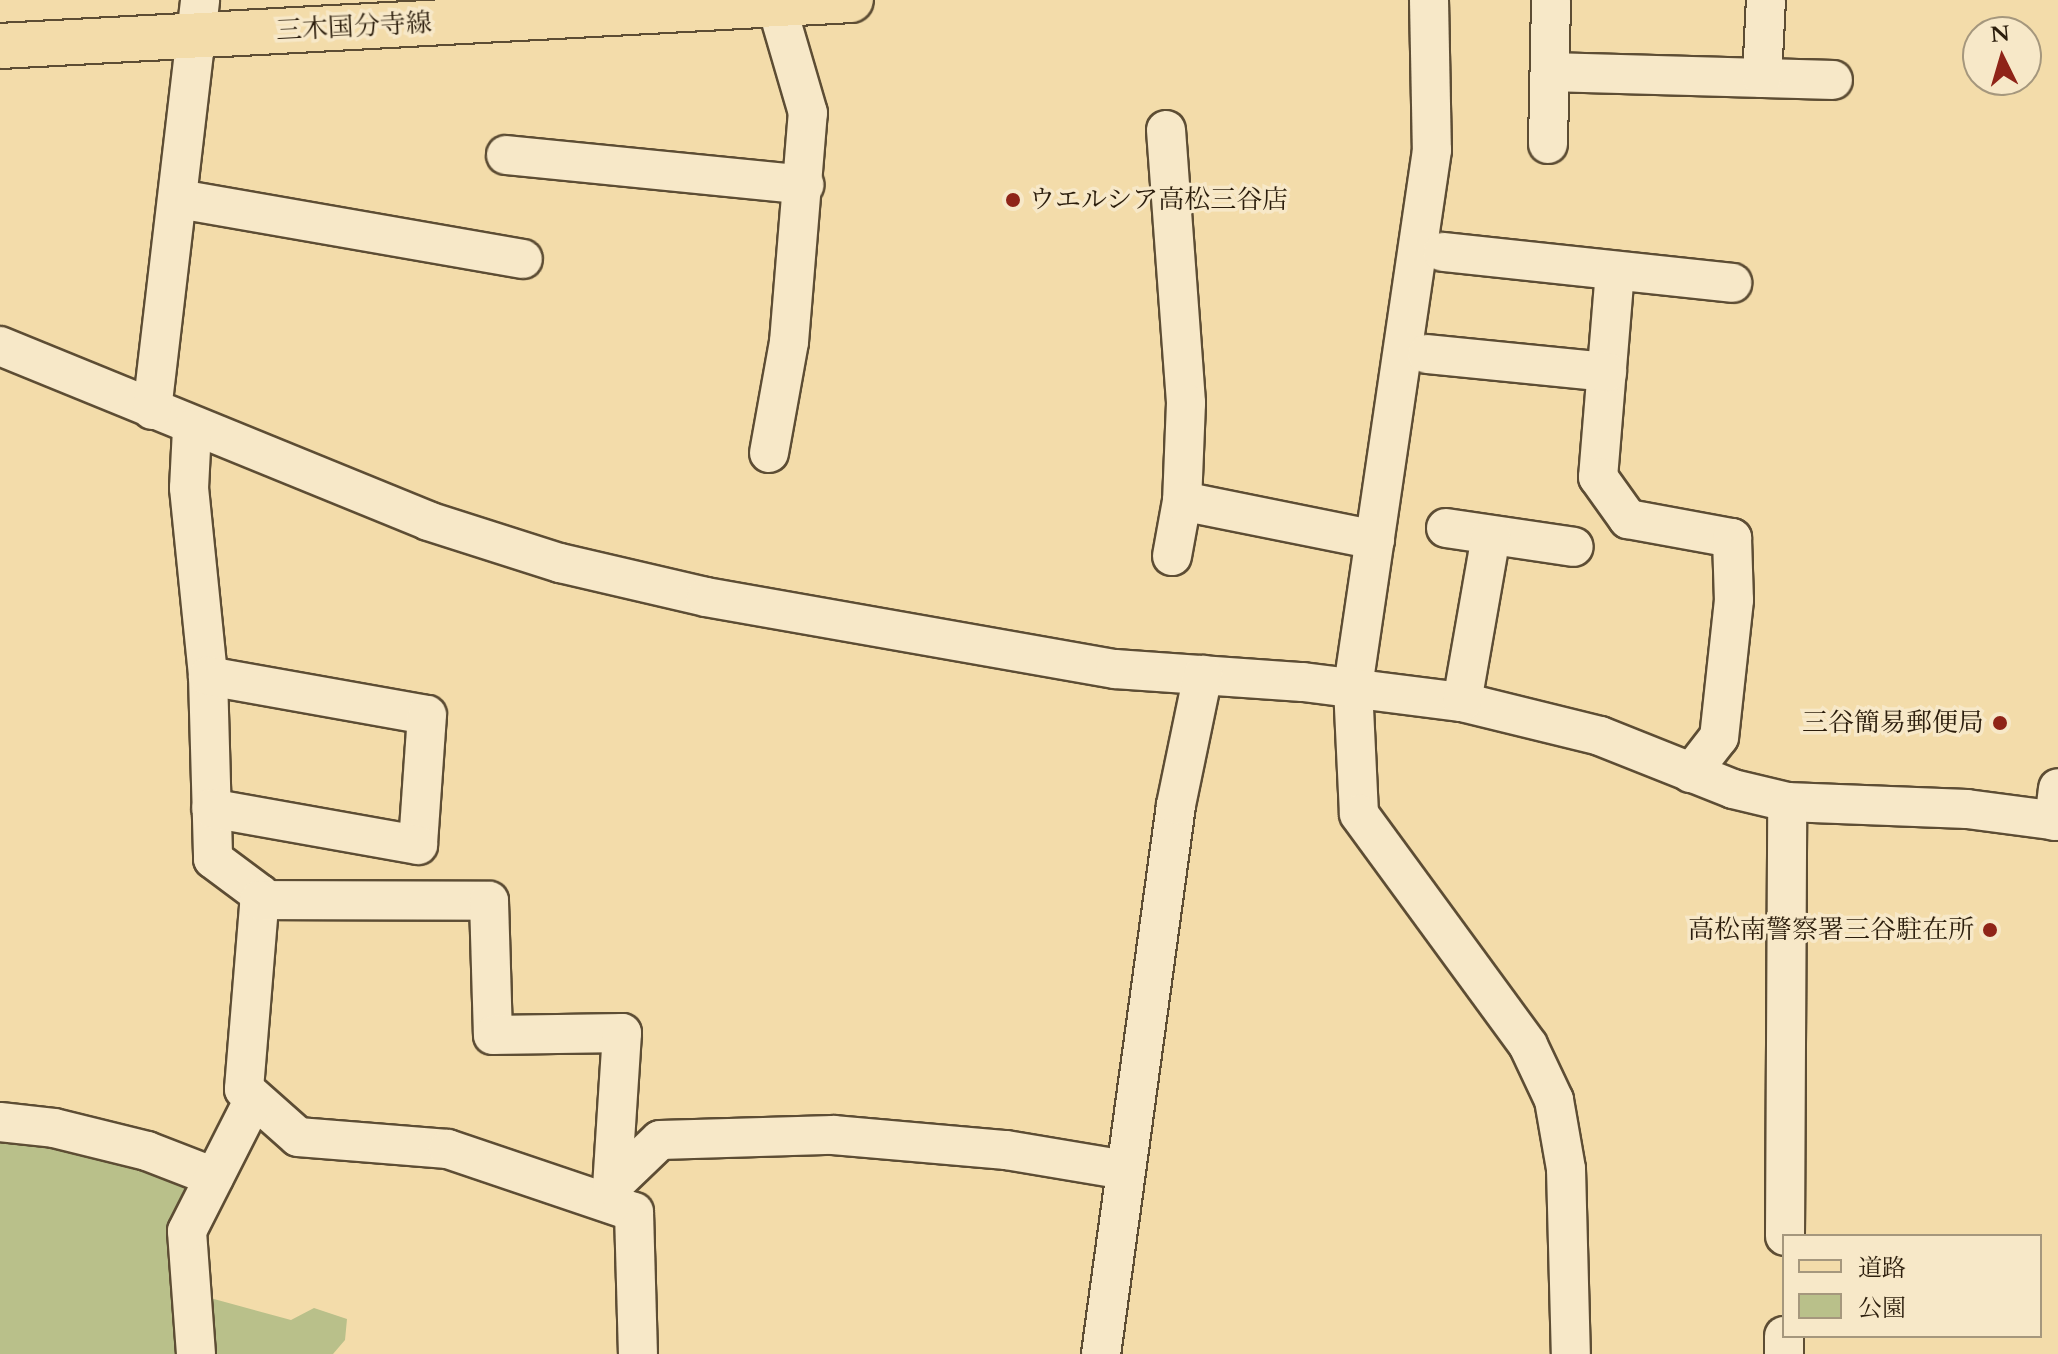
<!DOCTYPE html>
<html>
<head>
<meta charset="utf-8">
<style>
  body { margin:0 }
  #map { position:relative; width:2058px; height:1354px; overflow:hidden; background:#f3dcaa; font-family:Cardo,"Noto Serif JP",serif }
  div>[style] { position:absolute }
  [style*='--x'] { left:calc(var(--x)*1px); top:calc(var(--y)*1px); width:calc(var(--w)*1px); rotate:calc(var(--a)*1deg) }
  .green>* { inset:0; background:#b9c08a }
  .roads { filter:drop-shadow(2px 0 #5d4d34) drop-shadow(-2px 0 #5d4d34) drop-shadow(0 2px #5d4d34) drop-shadow(0 -2px #5d4d34) }
  .minor>* { height:38px; margin:-19px; padding:0 19px; transform-origin:19px; border-radius:19px; background:#f7e8c8 }
  .major>* { height:44px; margin:-22px; padding:0 22px; transform-origin:22px; border-radius:22px; background:#f3dcaa }
  .dots>* { width:22px; height:22px; translate:-50% -50%; box-sizing:border-box; border:4px solid #f7e8c8; border-radius:50% }
  span { translate:-50% -50%; white-space:nowrap; text-align:center; line-height:1.15; -webkit-text-stroke:7px #f7e8c8; paint-order:stroke }
  .street-label { font-size:26px; color:#2b1d0c }
  .poi-label { font-size:26px; color:#2b1d0c }
  .left { translate:0 -50%; text-align:left }
  .right { translate:-100% -50%; text-align:right }
  .legend { position:absolute; left:1782px; top:1234px; width:260px; height:104px; box-sizing:border-box; background:#f7e8c8; border:2px solid #a5977d; margin:0; padding:10px 14px; list-style:none; font-size:24px; color:#2b1d0c }
  .legend li { display:flex; align-items:center; gap:16px; height:40px }
  .legend b { width:40px; border:2px solid #a5977d }
  .north { position:absolute; left:1962px; top:16px; width:80px; height:80px; box-sizing:border-box; background:#f7e8c8; border:2px solid #a5977d; border-radius:50%; rotate:355deg; font-size:22px; font-weight:700; line-height:32px; text-align:center; color:#2b1d0c }
  .north::after { content:''; display:block; margin:auto; width:28px; height:36px; background:#8f2418; clip-path:polygon(50% 0,100% 100%,50% 72%,0 100%) }
</style>
</head>
<body>
<div id="map">
  <div class="green">
    <i style="clip-path:polygon(0 1138px,100px 1150px,148px 1166px,195px 1190px,181px 1290px,291px 1320px,314px 1308px,347px 1319px,345px 1340px,333px 1354px,0 1354px)"></i>
  </div>
  <div class="roads">
    <div class="minor">
      <i style="--x:1429;--y:0;--w:150;--a:88.9"></i>
      <i style="--x:1432;--y:150;--w:543;--a:98.37"></i>
      <i style="--x:1353;--y:687;--w:127;--a:87.3"></i>
      <i style="--x:1359;--y:814;--w:286;--a:53.8"></i>
      <i style="--x:1528;--y:1045;--w:61;--a:64.7"></i>
      <i style="--x:1554;--y:1100;--w:70;--a:80.1"></i>
      <i style="--x:1566;--y:1169;--w:185;--a:88.5"></i>
      <i style="--x:1550;--y:72;--w:283;--a:1.6"></i>
      <i style="--x:1762;--y:78;--w:78;--a:-87.1"></i>
      <i style="--x:1166;--y:130;--w:274;--a:85.8"></i>
      <i style="--x:1186;--y:403;--w:98;--a:92.3"></i>
      <i style="--x:1182;--y:501;--w:56;--a:100.3"></i>
      <i style="--x:1548;--y:144;--w:144;--a:-88.8"></i>
      <i style="--x:506;--y:155;--w:300;--a:5.7"></i>
      <i style="--x:179;--y:199;--w:349;--a:9.9"></i>
      <i style="--x:1443;--y:252;--w:291;--a:6.1"></i>
      <i style="--x:1615;--y:271;--w:207;--a:94.7"></i>
      <i style="--x:1598;--y:477;--w:52;--a:54.5"></i>
      <i style="--x:1628;--y:519;--w:106;--a:10.4"></i>
      <i style="--x:1732;--y:538;--w:62;--a:88.2"></i>
      <i style="--x:1734;--y:600;--w:138;--a:96.2"></i>
      <i style="--x:1719;--y:737;--w:46;--a:127.9"></i>
      <i style="--x:0;--y:346;--w:462;--a:22.2"></i>
      <i style="--x:428;--y:521;--w:139;--a:17.7"></i>
      <i style="--x:560;--y:563;--w:150;--a:13.1"></i>
      <i style="--x:706;--y:597;--w:415;--a:10"></i>
      <i style="--x:1115;--y:669;--w:188;--a:4"></i>
      <i style="--x:1303;--y:682;--w:160;--a:7.2"></i>
      <i style="--x:1462;--y:702;--w:142;--a:13.8"></i>
      <i style="--x:1600;--y:736;--w:143;--a:21.7"></i>
      <i style="--x:1733;--y:789;--w:56;--a:13.5"></i>
      <i style="--x:1787;--y:802;--w:180;--a:2.2"></i>
      <i style="--x:1967;--y:809;--w:92;--a:7.5"></i>
      <i style="--x:1427;--y:354;--w:181;--a:5.7"></i>
      <i style="--x:152;--y:410;--w:413;--a:-83.3"></i>
      <i style="--x:192;--y:429;--w:59;--a:92.9"></i>
      <i style="--x:189;--y:488;--w:189;--a:84.2"></i>
      <i style="--x:208;--y:676;--w:183;--a:88.4"></i>
      <i style="--x:213;--y:859;--w:59;--a:36.7"></i>
      <i style="--x:260;--y:894;--w:196;--a:94.7"></i>
      <i style="--x:244;--y:1089;--w:72;--a:41.6"></i>
      <i style="--x:298;--y:1137;--w:150;--a:4.6"></i>
      <i style="--x:448;--y:1149;--w:196;--a:18.7"></i>
      <i style="--x:634;--y:1212;--w:142;--a:88.4"></i>
      <i style="--x:769;--y:453;--w:113;--a:-79.8"></i>
      <i style="--x:789;--y:342;--w:230;--a:-85.3"></i>
      <i style="--x:808;--y:113;--w:118;--a:-106.3"></i>
      <i style="--x:1182;--y:501;--w:197;--a:11.4"></i>
      <i style="--x:1446;--y:528;--w:129;--a:8.4"></i>
      <i style="--x:208;--y:676;--w:222;--a:10.1"></i>
      <i style="--x:427;--y:715;--w:130;--a:94"></i>
      <i style="--x:418;--y:845;--w:210;--a:-169.9"></i>
      <i style="--x:1462;--y:702;--w:169;--a:-80.1"></i>
      <i style="--x:2054;--y:821;--w:33;--a:-83"></i>
      <i style="--x:259;--y:900;--w:230;--a:0.2"></i>
      <i style="--x:489;--y:901;--w:134;--a:88.3"></i>
      <i style="--x:493;--y:1035;--w:129;--a:-0.9"></i>
      <i style="--x:622;--y:1033;--w:171;--a:93.7"></i>
      <i style="--x:0;--y:1122;--w:54;--a:6.3"></i>
      <i style="--x:54;--y:1128;--w:96;--a:13.9"></i>
      <i style="--x:147;--y:1151;--w:72;--a:21.2"></i>
      <i style="--x:612;--y:1186;--w:66;--a:-43.8"></i>
      <i style="--x:660;--y:1140;--w:173;--a:-1.7"></i>
      <i style="--x:833;--y:1135;--w:174;--a:5"></i>
      <i style="--x:1006;--y:1150;--w:121;--a:9.5"></i>
      <i style="--x:1785;--y:1236;--w:434;--a:-89.7"></i>
      <i style="--x:196;--y:1354;--w:123;--a:-94.2"></i>
      <i style="--x:187;--y:1231;--w:148;--a:-63.1"></i>
      <i style="--x:1101;--y:1354;--w:554;--a:-82.22"></i>
      <i style="--x:1176;--y:805;--w:133;--a:-78.3"></i>
      <i style="--x:1784;--y:1354;--w:18;--a:-90"></i>
    </div>
    <div class="major">
      <i style="--x:0;--y:46;--w:852;--a:-3.09"></i>
    </div>
  </div>
  <div class="dots">
    <i style="left:1013px;top:200px;background:#8f2418"></i>
    <i style="left:2000px;top:723px;background:#8f2418"></i>
    <i style="left:1990px;top:930px;background:#8f2418"></i>
  </div>
  <div class="street-label">
    <span style="left:354px;top:27px;rotate:-3deg">三木国分寺線</span>
  </div>
  <div class="poi-label">
    <span class="left" style="left:1029px;top:200px">ウエルシア高松三谷店</span>
    <span class="right" style="left:1984px;top:723px">三谷簡易郵便局</span>
    <span class="right" style="left:1974px;top:930px">高松南警察署三谷駐在所</span>
  </div>
  <ul class="legend">
  <li><b style="height:10px;background:#f3dcaa"></b>道路</li>
  <li><b style="height:22px;background:#b9c08a"></b>公園</li>
  </ul>
  <div class="north">N</div>
</div>
</body>
</html>
